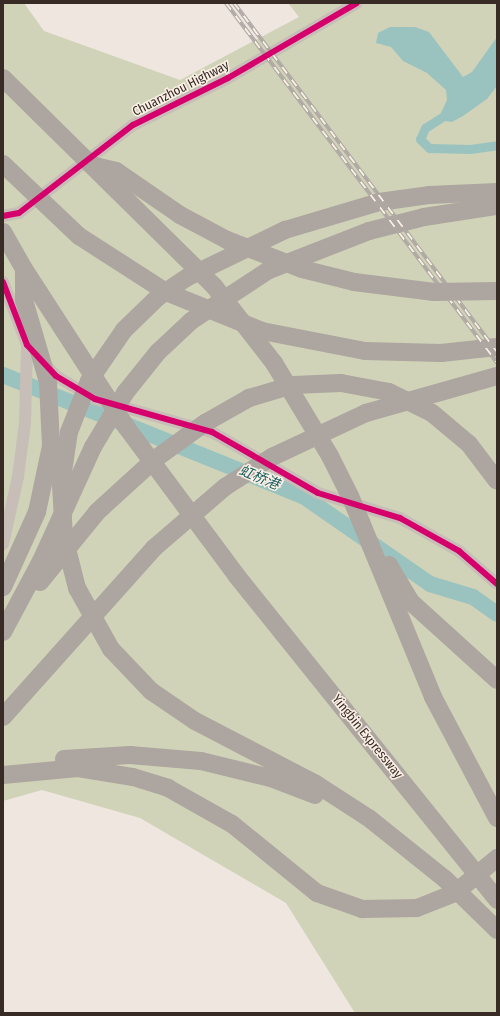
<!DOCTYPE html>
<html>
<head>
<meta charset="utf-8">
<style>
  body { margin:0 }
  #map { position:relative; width:500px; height:1016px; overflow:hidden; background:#eee6df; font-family:"Fira Sans Condensed","Noto Sans SC",sans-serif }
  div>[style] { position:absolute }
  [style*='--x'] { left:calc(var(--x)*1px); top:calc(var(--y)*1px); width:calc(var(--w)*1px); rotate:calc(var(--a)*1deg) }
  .green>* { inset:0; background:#d0d3b8 }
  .water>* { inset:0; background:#9ac3c0 }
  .canal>* { height:9px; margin:-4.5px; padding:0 4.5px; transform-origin:4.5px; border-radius:4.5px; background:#9ac3c0 }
  .river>* { height:16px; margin:-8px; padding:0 8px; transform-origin:8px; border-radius:8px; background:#9ac3c0 }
  .minor>* { height:12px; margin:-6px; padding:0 6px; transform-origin:6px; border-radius:6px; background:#c7beb8 }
  .highway>* { height:18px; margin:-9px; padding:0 9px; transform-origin:9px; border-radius:9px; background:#ada59f }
  .rail>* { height:4px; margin-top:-2px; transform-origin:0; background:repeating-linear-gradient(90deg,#fbf0e6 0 8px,#aea7a3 0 16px); box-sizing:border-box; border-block:1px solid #aea7a3 }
  .highway-bridge>* { height:18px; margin:-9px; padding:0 9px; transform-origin:9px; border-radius:9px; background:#ada59f }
  .cycleway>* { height:6px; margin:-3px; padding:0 3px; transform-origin:3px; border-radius:3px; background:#d6006c }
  span { translate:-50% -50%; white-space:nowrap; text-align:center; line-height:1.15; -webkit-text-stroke:3px #fbf0e6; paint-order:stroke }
  .street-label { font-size:13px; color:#382b26 }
  .water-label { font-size:14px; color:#185d5d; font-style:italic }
  .frame { position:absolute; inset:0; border:4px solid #382b26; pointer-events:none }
</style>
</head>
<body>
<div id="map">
  <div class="green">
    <i style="clip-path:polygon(3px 3px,24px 3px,44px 31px,180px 80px,299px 17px,288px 3px,497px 3px,497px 1013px,355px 1013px,286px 903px,140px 818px,42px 790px,3px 801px)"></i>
  </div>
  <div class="water">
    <i style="clip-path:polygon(390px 27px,415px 27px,429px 32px,463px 77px,472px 72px,497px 37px,497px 86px,487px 99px,463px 116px,452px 122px,445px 121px,440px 115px,447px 100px,446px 90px,427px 73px,403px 61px,391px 47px,376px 43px,378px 33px)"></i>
  </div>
  <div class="canal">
    <i style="--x:442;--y:117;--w:20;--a:147"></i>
    <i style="--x:425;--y:128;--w:12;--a:114"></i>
    <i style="--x:420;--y:139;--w:13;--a:45"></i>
    <i style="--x:429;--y:148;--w:41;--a:1.4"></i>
    <i style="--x:470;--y:149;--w:27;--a:-8"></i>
  </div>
  <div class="river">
    <i style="--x:3;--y:375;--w:323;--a:22"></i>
    <i style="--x:303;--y:496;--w:155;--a:34.7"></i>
    <i style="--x:430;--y:584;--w:45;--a:16.8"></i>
    <i style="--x:473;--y:597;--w:29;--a:35"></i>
  </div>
  <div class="minor">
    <i style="--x:3;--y:216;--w:16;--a:-11"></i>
    <i style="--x:19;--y:213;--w:144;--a:-37.7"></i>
    <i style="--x:133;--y:125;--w:106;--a:-26.3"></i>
    <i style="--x:228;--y:78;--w:149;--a:-30.2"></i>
    <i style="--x:3;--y:282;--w:67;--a:69.1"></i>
    <i style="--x:27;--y:345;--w:42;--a:46.9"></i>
    <i style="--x:56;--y:376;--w:45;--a:30.5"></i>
    <i style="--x:95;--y:399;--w:122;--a:15.8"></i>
    <i style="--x:212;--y:432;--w:122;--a:29.9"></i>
    <i style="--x:318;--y:493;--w:86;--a:17"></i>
    <i style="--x:400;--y:518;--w:68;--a:29.2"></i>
    <i style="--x:459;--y:551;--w:50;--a:41"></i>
    <i style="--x:3;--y:544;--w:69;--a:-77.4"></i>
    <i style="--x:18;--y:477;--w:54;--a:-82.6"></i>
    <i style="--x:25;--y:423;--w:78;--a:-88.5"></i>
  </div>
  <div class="highway">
    <i style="--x:95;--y:166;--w:22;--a:13"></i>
    <i style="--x:116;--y:171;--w:78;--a:34.5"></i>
    <i style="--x:180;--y:215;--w:53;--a:28"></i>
    <i style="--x:3;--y:232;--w:43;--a:60.4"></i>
    <i style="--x:124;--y:330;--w:47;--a:-44.1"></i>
    <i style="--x:158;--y:297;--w:36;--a:-34"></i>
    <i style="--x:188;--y:277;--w:108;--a:-25.9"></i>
    <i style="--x:285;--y:230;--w:98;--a:-16.6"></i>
    <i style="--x:379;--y:202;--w:50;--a:-8"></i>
    <i style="--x:429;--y:195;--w:68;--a:-2.5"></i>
    <i style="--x:365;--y:351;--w:76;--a:1.5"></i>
    <i style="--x:441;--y:353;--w:56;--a:-6.1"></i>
    <i style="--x:125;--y:393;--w:53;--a:-51.2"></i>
    <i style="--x:158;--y:352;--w:45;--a:-43.2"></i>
    <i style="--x:191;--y:321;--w:93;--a:-33.2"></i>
    <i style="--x:269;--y:270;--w:107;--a:-21.3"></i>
    <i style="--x:369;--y:231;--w:57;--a:-14.3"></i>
    <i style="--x:424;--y:217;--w:74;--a:-8.6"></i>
    <i style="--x:330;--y:456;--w:45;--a:63.4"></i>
    <i style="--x:272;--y:457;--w:104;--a:-25.1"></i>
    <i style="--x:366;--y:413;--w:136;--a:-15.8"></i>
    <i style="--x:361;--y:522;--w:189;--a:67.6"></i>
    <i style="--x:433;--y:697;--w:137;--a:62.1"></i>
    <i style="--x:389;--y:565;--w:43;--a:59.3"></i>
    <i style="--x:411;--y:602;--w:116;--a:42.2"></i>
    <i style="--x:236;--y:575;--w:417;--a:51.2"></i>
    <i style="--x:40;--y:582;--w:90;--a:-50.8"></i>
    <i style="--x:97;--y:512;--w:79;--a:-42.4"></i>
    <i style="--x:3;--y:632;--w:81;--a:-61.8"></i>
    <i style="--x:41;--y:561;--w:125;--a:-65.5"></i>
    <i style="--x:3;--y:717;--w:227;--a:-48.2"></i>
    <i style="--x:154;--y:548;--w:94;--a:-40.7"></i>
    <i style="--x:195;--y:721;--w:136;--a:27.5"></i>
    <i style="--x:316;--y:784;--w:64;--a:32.9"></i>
    <i style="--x:370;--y:819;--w:96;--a:38.7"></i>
    <i style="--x:445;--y:879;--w:73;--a:44.4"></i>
    <i style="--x:64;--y:759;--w:66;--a:-3.5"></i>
    <i style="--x:130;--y:755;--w:71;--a:4.8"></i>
    <i style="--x:201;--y:761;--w:72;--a:13.7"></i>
    <i style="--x:271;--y:778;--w:47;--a:21.1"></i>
    <i style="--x:3;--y:775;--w:75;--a:-5.3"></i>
    <i style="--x:78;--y:768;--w:56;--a:9.3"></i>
    <i style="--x:133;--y:777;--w:37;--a:17"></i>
    <i style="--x:168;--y:788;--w:73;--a:29.4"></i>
    <i style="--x:232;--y:824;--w:109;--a:39.1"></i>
  </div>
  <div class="rail">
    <i style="--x:226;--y:3;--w:451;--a:53"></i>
    <i style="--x:234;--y:3;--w:437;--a:53"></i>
  </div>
  <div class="highway-bridge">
    <i style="--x:3;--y:78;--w:296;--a:44.6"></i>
    <i style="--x:214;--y:286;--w:98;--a:52.1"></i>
    <i style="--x:274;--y:363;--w:109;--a:58.9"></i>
    <i style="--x:3;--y:164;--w:105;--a:43.5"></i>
    <i style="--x:79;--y:236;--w:103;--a:32.8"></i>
    <i style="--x:166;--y:292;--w:104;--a:22.1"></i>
    <i style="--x:262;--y:331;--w:105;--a:11"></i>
    <i style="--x:227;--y:240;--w:80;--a:21.1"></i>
    <i style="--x:302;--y:269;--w:54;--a:14"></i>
    <i style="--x:354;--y:282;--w:81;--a:7.1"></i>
    <i style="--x:434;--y:292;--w:63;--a:-0.9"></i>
    <i style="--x:24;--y:269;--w:189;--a:57.1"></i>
    <i style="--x:127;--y:428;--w:183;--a:53.4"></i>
    <i style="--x:124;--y:330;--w:62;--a:124.5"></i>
    <i style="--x:89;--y:381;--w:55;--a:111.4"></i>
    <i style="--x:69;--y:432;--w:54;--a:98.6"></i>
    <i style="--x:61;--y:485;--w:52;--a:86.7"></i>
    <i style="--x:64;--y:537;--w:53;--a:75.7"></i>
    <i style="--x:77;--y:588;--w:70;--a:60.9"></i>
    <i style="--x:111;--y:649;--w:58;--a:46.4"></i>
    <i style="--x:151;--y:691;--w:53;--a:34.3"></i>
    <i style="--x:93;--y:447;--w:63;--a:-59.3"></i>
    <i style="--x:155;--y:459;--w:62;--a:-35.8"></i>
    <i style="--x:205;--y:423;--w:51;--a:-29.6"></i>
    <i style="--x:249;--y:398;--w:46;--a:-16.5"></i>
    <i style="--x:293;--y:385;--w:48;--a:-2.4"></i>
    <i style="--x:341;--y:383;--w:49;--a:10.6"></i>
    <i style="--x:389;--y:392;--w:48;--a:26"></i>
    <i style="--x:432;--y:413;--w:48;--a:40"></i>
    <i style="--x:469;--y:444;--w:46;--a:52.9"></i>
    <i style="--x:225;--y:487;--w:56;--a:-32.6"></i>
    <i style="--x:350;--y:496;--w:28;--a:67"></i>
    <i style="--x:3;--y:587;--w:82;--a:-65.6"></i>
    <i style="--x:37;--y:512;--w:67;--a:-78"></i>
    <i style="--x:51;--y:446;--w:64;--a:-92.7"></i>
    <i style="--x:48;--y:382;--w:85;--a:-106.3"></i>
    <i style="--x:24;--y:300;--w:31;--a:-90"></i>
    <i style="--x:317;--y:893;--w:48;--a:19.6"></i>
    <i style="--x:362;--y:909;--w:55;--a:-1"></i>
    <i style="--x:417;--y:908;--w:41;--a:-21.5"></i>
    <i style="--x:455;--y:893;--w:55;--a:-39.8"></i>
  </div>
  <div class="cycleway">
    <i style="--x:3;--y:216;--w:16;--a:-11"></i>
    <i style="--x:19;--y:213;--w:144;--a:-37.7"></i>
    <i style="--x:133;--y:125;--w:106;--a:-26.3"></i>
    <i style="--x:228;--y:78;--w:149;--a:-30.2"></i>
    <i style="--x:3;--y:282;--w:67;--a:69.1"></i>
    <i style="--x:27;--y:345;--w:42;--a:46.9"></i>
    <i style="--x:56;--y:376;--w:45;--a:30.5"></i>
    <i style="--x:95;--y:399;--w:122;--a:15.8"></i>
    <i style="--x:212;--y:432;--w:122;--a:29.9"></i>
    <i style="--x:318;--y:493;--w:86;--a:17"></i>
    <i style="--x:400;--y:518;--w:68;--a:29.2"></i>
    <i style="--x:459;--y:551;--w:50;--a:41"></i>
  </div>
  <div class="street-label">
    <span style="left:181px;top:89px;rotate:-27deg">Chuanzhou Highway</span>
    <span style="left:367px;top:737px;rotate:51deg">Yingbin Expressway</span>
  </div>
  <div class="water-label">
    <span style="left:259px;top:478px;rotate:22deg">虹桥港</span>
  </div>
  <div class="frame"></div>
</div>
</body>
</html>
